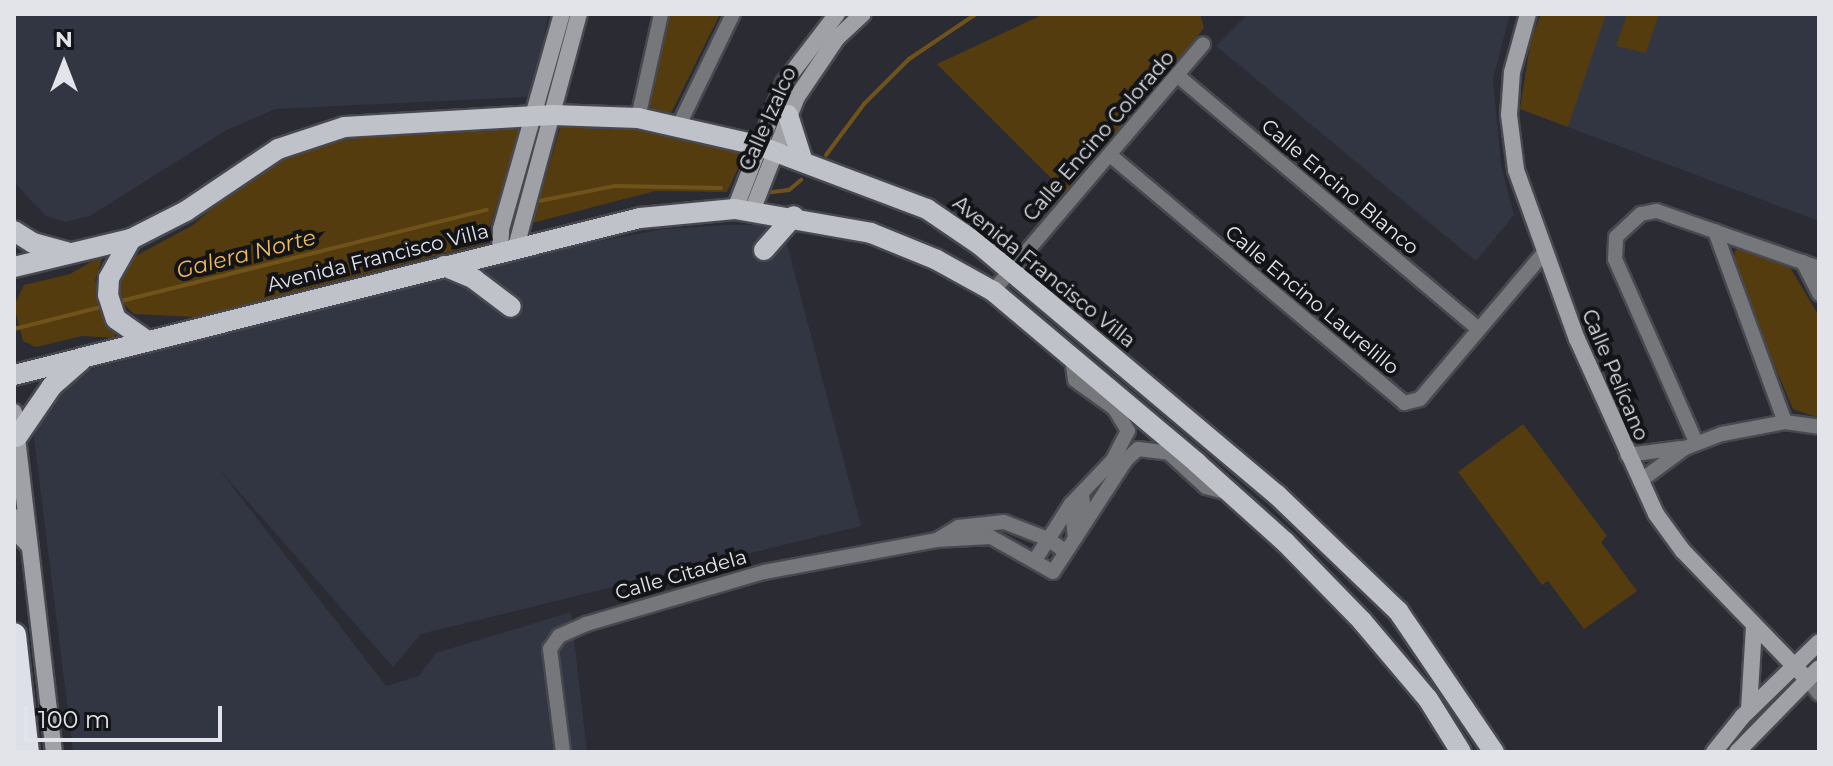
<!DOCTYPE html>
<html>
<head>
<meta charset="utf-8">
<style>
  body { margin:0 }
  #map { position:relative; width:1833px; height:766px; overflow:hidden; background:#2a2b33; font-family:Montserrat,sans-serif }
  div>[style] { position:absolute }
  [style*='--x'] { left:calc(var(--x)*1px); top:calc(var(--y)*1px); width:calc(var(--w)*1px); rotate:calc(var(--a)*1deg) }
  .built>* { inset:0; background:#323542 }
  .green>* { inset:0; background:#543c0e }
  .stream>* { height:4px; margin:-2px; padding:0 2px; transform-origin:2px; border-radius:2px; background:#70531b }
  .roads { filter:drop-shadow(2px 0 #484950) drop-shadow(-2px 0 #484950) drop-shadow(0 2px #484950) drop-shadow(0 -2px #484950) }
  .street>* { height:14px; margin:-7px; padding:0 7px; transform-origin:7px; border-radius:7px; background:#76777b }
  .secondary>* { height:16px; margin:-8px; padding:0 8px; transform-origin:8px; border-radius:8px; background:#9fa1a7 }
  .primary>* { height:20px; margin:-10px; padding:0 10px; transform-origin:10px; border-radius:10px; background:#c0c2ca }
  .highway>* { height:24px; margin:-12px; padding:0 12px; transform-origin:12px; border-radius:12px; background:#dddfe9 }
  span { translate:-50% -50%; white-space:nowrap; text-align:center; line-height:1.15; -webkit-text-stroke:8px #131417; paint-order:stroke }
  .street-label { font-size:20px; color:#e3e4e9 }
  .water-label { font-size:22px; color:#f4bc59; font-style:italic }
  .frame { position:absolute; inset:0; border:16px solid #e3e4e9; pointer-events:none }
  .north { position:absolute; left:24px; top:24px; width:80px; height:80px; -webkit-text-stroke:6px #131417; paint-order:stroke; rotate:0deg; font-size:22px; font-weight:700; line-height:32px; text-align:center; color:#e3e4e9 }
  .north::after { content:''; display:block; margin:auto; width:28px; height:36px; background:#e3e4e9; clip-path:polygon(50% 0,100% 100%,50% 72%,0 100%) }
  .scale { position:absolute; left:24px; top:706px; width:198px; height:36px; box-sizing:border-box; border:4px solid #e3e4e9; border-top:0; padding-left:10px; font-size:24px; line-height:28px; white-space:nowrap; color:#e3e4e9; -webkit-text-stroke:6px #131417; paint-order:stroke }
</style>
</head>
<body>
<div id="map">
  <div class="built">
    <i style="clip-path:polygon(14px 14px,548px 14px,536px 84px,527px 97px,275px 109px,225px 131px,90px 216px,66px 222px,46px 216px,14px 182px)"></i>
    <i style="clip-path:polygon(1248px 14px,1510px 14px,1493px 79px,1501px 165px,1514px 215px,1476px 261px,1216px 46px)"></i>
    <i style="clip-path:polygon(1541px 14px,1819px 14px,1819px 221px,1520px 109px,1531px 39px)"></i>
    <i style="clip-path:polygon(727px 225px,782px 225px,861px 526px,421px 634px,393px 667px,219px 469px,386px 686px,419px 676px,436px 653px,571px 612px,587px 752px,73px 752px,33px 430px,57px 392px,91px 369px,533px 254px,663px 229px)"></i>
  </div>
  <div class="green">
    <i style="clip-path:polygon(669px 14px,720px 14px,671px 113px,651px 109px,649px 97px)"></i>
    <i style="clip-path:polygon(1044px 14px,1200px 14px,1204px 28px,1067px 194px,937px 64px)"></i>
    <i style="clip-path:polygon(1541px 14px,1606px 14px,1568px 127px,1520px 109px,1531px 39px)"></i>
    <i style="clip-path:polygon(1627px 14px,1659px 14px,1646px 53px,1616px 46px)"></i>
    <i style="clip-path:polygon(561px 125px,641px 128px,746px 151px,727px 192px,655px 191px,532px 223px)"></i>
    <i style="clip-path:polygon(521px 126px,485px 243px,196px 317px,134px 314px,115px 296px,119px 274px,134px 257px,193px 225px,248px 177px,291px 155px,351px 138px)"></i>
    <i style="clip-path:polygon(1745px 248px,1788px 264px,1819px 316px,1819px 418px,1793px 409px,1733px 268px,1735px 250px)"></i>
    <i style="clip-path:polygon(103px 255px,95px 281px,116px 338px,82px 336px,36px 347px,23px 341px,14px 306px,24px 285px,70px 274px)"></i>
    <i style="clip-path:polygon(1523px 424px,1607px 536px,1601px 542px,1637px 591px,1584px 629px,1548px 581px,1542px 585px,1458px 472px)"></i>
  </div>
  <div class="stream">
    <i style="--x:826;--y:155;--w:64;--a:-53.3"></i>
    <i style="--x:864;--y:104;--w:64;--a:-45"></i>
    <i style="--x:909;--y:59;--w:81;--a:-33.9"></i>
    <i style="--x:764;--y:193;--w:25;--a:-7"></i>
    <i style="--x:789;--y:190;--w:16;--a:-40"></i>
    <i style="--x:534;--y:202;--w:83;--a:-11.2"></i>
    <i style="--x:615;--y:186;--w:106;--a:1.1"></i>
    <i style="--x:117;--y:302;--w:381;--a:-14"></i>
    <i style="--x:14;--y:329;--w:94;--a:-14.2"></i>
  </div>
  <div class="roads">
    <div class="street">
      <i style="--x:1178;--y:76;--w:391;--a:40.1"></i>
      <i style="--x:638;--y:118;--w:107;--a:-77.5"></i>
      <i style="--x:679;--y:125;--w:123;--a:-64.1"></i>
      <i style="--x:1110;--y:155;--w:385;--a:40.1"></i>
      <i style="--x:1404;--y:403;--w:16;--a:-14"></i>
      <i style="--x:1420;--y:399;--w:189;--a:-49.7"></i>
      <i style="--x:1715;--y:231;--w:203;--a:69.9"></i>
      <i style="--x:1803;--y:262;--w:36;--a:63"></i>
      <i style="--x:993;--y:291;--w:324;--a:-49.6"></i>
      <i style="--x:1696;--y:442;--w:200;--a:-113.9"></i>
      <i style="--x:1615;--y:259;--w:22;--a:-87"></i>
      <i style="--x:1616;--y:237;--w:34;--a:-43"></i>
      <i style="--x:1641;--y:214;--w:16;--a:-11"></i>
      <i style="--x:1657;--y:211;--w:172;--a:19.4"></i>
      <i style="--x:1627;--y:455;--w:53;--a:-7.5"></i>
      <i style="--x:1640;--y:481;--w:56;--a:-36.3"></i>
      <i style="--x:1685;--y:448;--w:40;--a:-21"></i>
      <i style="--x:1722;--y:434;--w:64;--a:-10.8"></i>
      <i style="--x:1785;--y:422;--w:34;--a:8"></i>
      <i style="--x:940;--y:538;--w:21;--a:-31"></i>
      <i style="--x:958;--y:527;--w:46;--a:-6.2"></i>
      <i style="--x:1004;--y:522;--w:47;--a:21.1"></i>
      <i style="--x:1048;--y:539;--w:22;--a:36"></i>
      <i style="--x:1075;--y:538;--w:20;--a:-96"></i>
      <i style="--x:1073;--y:518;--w:17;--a:-54"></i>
      <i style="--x:1083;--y:504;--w:10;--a:-96"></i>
      <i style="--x:1035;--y:560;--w:67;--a:-57.3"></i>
      <i style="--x:1071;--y:504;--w:61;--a:-46.3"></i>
      <i style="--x:1113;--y:460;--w:33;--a:-63"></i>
      <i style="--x:1128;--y:431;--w:27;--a:-121"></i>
      <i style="--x:1114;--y:408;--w:48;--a:-144.3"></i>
      <i style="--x:1075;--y:380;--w:22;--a:-98"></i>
      <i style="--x:1807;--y:679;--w:19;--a:51"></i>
      <i style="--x:563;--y:752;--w:104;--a:-97.2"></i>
      <i style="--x:550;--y:649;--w:16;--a:-55"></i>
      <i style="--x:559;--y:636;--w:30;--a:-24"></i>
      <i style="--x:586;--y:624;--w:185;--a:-16.3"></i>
      <i style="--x:764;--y:572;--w:175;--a:-10.5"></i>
      <i style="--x:936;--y:540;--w:55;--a:-3.1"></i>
      <i style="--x:991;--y:537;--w:71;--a:29.4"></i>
      <i style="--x:1053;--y:572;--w:134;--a:-56.9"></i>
      <i style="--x:1126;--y:460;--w:16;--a:-43"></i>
      <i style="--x:1138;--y:449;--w:31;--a:7"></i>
      <i style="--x:1169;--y:453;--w:50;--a:42.6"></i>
      <i style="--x:1206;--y:487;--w:23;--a:15"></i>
    </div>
    <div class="secondary">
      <i style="--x:1528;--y:14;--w:60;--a:105.4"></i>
      <i style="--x:1512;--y:72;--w:43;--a:94"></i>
      <i style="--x:1509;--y:115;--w:55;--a:82.7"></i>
      <i style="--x:1516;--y:170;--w:180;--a:70.2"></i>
      <i style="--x:1577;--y:339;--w:192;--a:65.7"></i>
      <i style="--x:1656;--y:514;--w:46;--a:53.9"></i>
      <i style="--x:1683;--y:551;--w:178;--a:45.9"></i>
      <i style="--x:735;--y:209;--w:135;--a:-68.7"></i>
      <i style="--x:784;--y:83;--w:87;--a:-52.5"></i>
      <i style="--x:752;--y:211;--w:123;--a:-68.5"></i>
      <i style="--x:797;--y:97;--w:71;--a:-55.9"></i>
      <i style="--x:837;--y:38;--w:35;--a:-43"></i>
      <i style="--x:516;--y:247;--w:241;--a:-74.9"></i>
      <i style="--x:500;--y:251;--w:22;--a:-87"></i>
      <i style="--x:501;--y:229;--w:223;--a:-74.2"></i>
      <i style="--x:14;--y:412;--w:342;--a:83.3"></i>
      <i style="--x:14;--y:517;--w:16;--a:79"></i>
      <i style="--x:17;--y:533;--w:16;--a:47"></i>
      <i style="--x:1749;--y:710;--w:85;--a:-86.6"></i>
      <i style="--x:1714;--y:752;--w:45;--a:-51.3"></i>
      <i style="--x:1742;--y:717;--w:107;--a:-44.2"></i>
      <i style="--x:1737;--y:752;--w:117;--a:-45.7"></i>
    </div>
    <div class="primary">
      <i style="--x:788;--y:115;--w:49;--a:72.3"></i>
      <i style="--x:14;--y:231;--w:22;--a:32"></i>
      <i style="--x:33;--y:243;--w:35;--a:15"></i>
      <i style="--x:131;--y:239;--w:45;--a:119.4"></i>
      <i style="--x:109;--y:278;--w:17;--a:93"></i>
      <i style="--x:108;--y:295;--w:25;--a:72"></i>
      <i style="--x:116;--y:319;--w:39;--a:35"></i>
      <i style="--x:764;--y:250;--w:45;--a:-48.6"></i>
      <i style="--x:444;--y:266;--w:33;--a:23"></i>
      <i style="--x:474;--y:279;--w:46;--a:37.1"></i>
      <i style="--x:14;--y:267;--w:120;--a:-13.5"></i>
      <i style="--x:131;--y:239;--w:62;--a:-27"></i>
      <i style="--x:186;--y:211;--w:111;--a:-34"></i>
      <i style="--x:278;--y:149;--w:70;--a:-18.4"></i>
      <i style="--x:344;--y:127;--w:209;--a:-3.3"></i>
      <i style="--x:553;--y:115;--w:85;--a:2"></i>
      <i style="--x:638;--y:118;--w:122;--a:12.8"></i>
      <i style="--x:757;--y:145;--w:182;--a:20.6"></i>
      <i style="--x:927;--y:209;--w:64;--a:34.2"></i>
      <i style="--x:980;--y:245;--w:388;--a:40.1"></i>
      <i style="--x:1277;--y:495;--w:168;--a:43.8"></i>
      <i style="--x:1398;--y:611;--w:171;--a:55.8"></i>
      <i style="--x:14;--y:375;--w:645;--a:-14.08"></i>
      <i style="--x:640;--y:218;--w:95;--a:-5.4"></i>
      <i style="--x:735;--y:209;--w:138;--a:10"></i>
      <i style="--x:871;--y:233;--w:71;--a:22.2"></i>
      <i style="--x:937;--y:260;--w:64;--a:29"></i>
      <i style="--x:993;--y:291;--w:267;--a:40.1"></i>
      <i style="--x:1197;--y:463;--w:118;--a:41.9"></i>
      <i style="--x:1285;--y:542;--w:110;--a:45.7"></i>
      <i style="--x:1362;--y:621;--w:102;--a:49.8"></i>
      <i style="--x:1428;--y:699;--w:62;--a:58.1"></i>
      <i style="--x:17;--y:437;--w:62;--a:-55.5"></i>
      <i style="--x:52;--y:386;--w:38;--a:-41"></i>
    </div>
    <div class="highway">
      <i style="--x:14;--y:635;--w:118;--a:83.7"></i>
    </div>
  </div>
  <div class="street-label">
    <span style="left:768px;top:119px;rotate:-66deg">Calle Izalco</span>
    <span style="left:1099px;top:136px;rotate:-49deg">Calle Encino Colorado</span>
    <span style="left:1340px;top:187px;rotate:40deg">Calle Encino Blanco</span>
    <span style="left:378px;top:258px;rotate:-14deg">Avenida Francisco Villa</span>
    <span style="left:1044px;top:272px;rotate:39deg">Avenida Francisco Villa</span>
    <span style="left:1312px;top:300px;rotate:40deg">Calle Encino Laurelillo</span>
    <span style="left:1615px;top:375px;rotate:67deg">Calle Pelícano</span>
    <span style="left:681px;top:575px;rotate:-16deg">Calle Citadela</span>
  </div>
  <div class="water-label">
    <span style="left:246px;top:254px;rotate:-14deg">Galera Norte</span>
  </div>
  <div class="frame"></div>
  <div class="north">N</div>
  <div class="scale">100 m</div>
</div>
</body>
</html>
